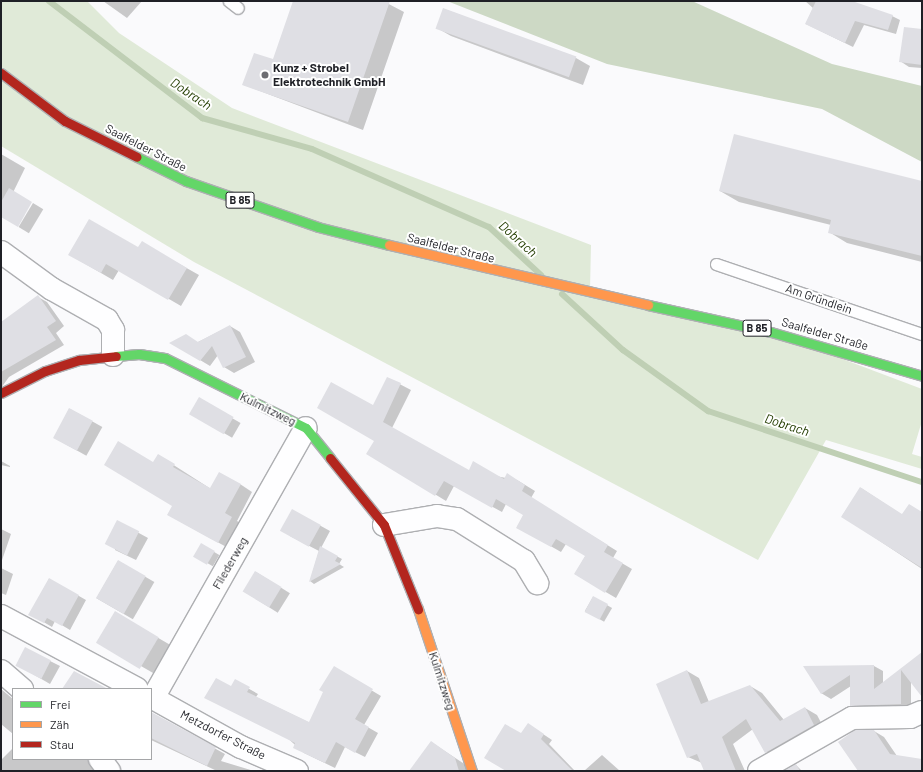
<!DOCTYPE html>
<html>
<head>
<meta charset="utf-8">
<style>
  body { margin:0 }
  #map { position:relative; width:923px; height:772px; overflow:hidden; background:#fafafc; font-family:Barlow,sans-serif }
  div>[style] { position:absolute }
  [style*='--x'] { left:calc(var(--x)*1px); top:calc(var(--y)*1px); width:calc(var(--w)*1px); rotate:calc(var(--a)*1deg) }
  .green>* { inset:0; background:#e0ead8 }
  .forest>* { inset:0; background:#cdd9c5 }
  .shadow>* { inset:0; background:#0003; transform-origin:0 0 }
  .stream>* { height:6px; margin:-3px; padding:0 3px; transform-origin:3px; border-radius:3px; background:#bfcfb4 }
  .building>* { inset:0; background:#dfdfe4; transform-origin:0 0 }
  .roads { filter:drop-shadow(1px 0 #aeafb2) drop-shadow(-1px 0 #aeafb2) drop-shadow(0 1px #aeafb2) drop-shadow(0 -1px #aeafb2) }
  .lane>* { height:11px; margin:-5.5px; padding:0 5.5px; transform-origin:5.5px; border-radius:5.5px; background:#fefeff }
  .street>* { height:22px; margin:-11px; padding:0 11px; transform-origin:11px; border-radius:11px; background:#fefeff }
  .fast>* { height:9px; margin:-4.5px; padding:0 4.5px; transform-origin:4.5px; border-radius:4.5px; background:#63d668 }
  .slow>* { height:9px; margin:-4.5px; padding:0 4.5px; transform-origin:4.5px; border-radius:4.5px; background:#ff974d }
  .jam>* { height:9px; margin:-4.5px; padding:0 4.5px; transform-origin:4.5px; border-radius:4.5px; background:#b3261e }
  .dots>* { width:11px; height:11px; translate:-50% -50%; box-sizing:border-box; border:2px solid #fff; border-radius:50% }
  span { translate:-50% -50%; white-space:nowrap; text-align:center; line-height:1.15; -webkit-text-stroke:4px #fff; paint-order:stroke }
  .shield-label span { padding:1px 3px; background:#fff; border:1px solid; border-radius:3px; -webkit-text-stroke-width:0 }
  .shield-label { font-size:11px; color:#1f2026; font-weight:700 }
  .poi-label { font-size:12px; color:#1f2026; font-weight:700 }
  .left { translate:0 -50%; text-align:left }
  .street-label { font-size:12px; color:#1f2026 }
  .water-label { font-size:13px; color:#233d01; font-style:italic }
  .frame { position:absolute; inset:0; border:2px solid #1f2026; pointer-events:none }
  .legend { position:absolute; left:12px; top:688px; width:140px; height:72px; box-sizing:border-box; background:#fff; border:1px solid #a5a6a8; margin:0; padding:5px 7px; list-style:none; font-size:12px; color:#1f2026 }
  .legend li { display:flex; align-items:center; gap:8px; height:20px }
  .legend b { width:20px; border:1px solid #a5a6a8 }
</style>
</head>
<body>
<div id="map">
  <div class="green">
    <i style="clip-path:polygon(1px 1px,87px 1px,119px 33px,232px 108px,591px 245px,590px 291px,771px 332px,922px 389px,922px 421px,912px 454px,922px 457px,922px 469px,826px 440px,758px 560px,194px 262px,1px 146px)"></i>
  </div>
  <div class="forest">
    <i style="clip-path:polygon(447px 1px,692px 1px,832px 64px,922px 86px,922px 162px,822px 109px,607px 64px)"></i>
  </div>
  <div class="shadow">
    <i style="clip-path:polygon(103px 1px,142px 1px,127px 18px)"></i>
    <i style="clip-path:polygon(294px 1px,383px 1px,404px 12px,363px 130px,244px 85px,273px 61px)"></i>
    <i style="clip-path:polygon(805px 1px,850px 1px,892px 16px,900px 20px,896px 34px,864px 25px,853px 47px,806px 24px,813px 8px)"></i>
    <i style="clip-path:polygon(444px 9px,576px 58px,590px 66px,583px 85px,451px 36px,437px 28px)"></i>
    <i style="clip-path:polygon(922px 30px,922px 68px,909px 67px,900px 61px)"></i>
    <i style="clip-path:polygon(1px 154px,25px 168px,1px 217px)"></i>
    <i style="clip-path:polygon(922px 182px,922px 262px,847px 243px,829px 232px,831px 225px,739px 202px,720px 191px)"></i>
    <i style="left:33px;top:203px;width:12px;height:28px;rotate:31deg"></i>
    <i style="clip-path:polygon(142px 243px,199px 275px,181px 306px,119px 270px,113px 280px,70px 255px,139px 248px)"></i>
    <i style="clip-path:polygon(38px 297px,47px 302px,64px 326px,56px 333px,64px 345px,9px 377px,1px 388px,1px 336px)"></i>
    <i style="clip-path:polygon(230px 326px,240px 332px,255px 362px,234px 373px,224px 367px,218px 355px,210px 366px,200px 360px,198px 342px)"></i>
    <i style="clip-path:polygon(388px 378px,411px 390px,392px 428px,469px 471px,517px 480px,535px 491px,531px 498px,617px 551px,613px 558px,632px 569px,616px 598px,575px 574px,586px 555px,566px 544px,561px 552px,517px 527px,524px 515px,506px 504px,502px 512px,454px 486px,446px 501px,368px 453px,375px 441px,373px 407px)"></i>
    <i style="left:199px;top:399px;width:48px;height:17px;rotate:30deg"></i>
    <i style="left:70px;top:409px;width:37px;height:33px;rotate:29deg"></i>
    <i style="clip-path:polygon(158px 455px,211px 489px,240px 484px,252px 492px,237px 521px,244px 525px,230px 549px,181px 522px,154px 463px)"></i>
    <i style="clip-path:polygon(1px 461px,10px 466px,10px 467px,1px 465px)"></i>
    <i style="clip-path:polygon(861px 488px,902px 515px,922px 513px,922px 569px,842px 516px)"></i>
    <i style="clip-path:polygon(292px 510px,330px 531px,321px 548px,342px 559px,339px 564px,344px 567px,314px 584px,310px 581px,319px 551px,290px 536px)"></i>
    <i style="clip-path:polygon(117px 521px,148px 538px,136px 560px,115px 550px)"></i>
    <i style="clip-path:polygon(1px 529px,11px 534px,1px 563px)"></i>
    <i style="left:202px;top:545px;width:20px;height:13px;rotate:30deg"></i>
    <i style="left:118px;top:561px;width:42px;height:43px;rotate:30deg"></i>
    <i style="clip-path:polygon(1px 568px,13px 574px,6px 595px,1px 593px)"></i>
    <i style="left:256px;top:572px;width:40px;height:23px;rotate:32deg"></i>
    <i style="clip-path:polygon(49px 579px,86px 600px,70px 630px,55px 621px,52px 627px,30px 614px)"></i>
    <i style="left:593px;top:597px;width:22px;height:16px;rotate:30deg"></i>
    <i style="left:115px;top:613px;width:66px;height:33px;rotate:30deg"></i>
    <i style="clip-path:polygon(920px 655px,922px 695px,911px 680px,911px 709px,860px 711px,851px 705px,851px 686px,831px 699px,821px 693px,805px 667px,874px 666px,883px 671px,883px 683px)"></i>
    <i style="clip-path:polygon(50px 661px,60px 666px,50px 684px,24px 669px)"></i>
    <i style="clip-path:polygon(334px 668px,381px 696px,364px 725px,378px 733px,365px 757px,345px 747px,335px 768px,304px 753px,232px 688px,235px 681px,258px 694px,256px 697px,310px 723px)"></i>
    <i style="clip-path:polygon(687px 671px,699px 678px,709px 702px,750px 686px,762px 693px,784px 720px,805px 708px,817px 715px,826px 732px,778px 759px,766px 752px,753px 729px,733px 744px,745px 771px,705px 771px,702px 763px,688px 757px)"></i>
    <i style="clip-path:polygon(1px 689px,13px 699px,13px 734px,1px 724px)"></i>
    <i style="clip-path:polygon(151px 713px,225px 754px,221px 761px,254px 771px,217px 771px,151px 740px)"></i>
    <i style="clip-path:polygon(537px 730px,552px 740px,549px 744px,575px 771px,508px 771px,522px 735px)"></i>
    <i style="clip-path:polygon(874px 731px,884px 737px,897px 756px,922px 760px,922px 771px,859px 771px)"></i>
    <i style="clip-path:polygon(431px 742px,469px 767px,470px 771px,410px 771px)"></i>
    <i style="clip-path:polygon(13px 748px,13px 759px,87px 759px,99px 771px,1px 771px,1px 760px)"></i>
    <i style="clip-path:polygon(602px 755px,620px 771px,584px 771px)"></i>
    <i style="clip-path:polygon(796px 765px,802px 771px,786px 771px)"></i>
  </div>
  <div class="stream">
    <i style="--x:49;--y:1;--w:193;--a:37.4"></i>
    <i style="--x:202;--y:118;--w:114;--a:15.7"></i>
    <i style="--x:312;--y:149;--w:193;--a:23.8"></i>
    <i style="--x:489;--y:227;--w:71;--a:42.7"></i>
    <i style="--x:562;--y:294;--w:83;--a:42.6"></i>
    <i style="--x:623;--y:350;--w:105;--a:35.7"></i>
    <i style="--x:708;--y:411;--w:225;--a:18.4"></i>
  </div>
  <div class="building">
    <i style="clip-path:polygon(293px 1px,390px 1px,348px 122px,242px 85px,254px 53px,273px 59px)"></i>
    <i style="clip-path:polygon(816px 1px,852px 1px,893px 15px,888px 30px,855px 21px,845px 43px,805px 24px)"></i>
    <i style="left:443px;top:8px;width:142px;height:22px;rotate:20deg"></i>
    <i style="clip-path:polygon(904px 27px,922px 29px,922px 65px,899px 62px)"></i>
    <i style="clip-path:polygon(734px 134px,922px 181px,922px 256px,828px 233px,831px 220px,719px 191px)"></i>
    <i style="clip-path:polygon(9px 188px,32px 202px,18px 227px,1px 217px,1px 202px)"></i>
    <i style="clip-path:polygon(89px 219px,138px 247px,142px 241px,187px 268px,168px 300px,106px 264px,101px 273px,68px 255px)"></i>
    <i style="clip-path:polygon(38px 295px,56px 321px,47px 327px,56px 340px,1px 372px,1px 322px)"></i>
    <i style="clip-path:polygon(230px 325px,246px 357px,223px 368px,212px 346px,200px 361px,169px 343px,186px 334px,198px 342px)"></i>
    <i style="clip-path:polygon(387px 377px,401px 383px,383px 422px,469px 470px,473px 461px,504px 479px,507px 473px,525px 485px,522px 491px,608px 545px,604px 552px,623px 563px,605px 593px,574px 574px,585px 556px,556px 539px,551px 547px,516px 528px,523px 515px,496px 499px,492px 508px,444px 481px,435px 496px,366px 454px,374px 441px,317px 408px,331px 382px,373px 405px)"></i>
    <i style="left:199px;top:397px;width:40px;height:20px;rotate:30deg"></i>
    <i style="left:69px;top:408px;width:27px;height:34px;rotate:28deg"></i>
    <i style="clip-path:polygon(118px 441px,153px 462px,158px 454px,175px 464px,173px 467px,210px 488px,219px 472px,241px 484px,225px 513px,232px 517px,218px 543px,167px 515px,172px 506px,104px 465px)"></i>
    <i style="clip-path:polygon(860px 487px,902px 514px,909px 504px,922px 512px,922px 568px,841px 517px)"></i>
    <i style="left:292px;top:509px;width:33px;height:25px;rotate:29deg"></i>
    <i style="left:117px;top:520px;width:25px;height:27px;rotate:27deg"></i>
    <i style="left:201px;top:543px;width:16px;height:16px;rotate:30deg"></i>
    <i style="clip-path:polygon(320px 546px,338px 556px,335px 561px,341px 564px,309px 582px)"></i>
    <i style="left:118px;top:560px;width:32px;height:44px;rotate:30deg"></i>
    <i style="left:255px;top:571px;width:31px;height:24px;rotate:31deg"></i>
    <i style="clip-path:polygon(49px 578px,79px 595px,62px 626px,47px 618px,44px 623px,28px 615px)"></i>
    <i style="left:593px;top:596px;width:17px;height:18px;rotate:28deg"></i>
    <i style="left:115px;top:611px;width:51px;height:37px;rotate:31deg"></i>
    <i style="left:25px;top:647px;width:29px;height:21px;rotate:27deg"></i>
    <i style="clip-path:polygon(922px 652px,922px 697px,901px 670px,901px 704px,850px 706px,850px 675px,821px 694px,803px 666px,874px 665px,874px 689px)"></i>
    <i style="clip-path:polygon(334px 666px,373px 689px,355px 719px,369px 727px,355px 753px,336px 742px,325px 763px,293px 748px,295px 743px,204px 698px,216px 678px,231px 686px,235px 679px,250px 687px,247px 692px,309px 722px,323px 692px,319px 690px)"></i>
    <i style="clip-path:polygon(687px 670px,701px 704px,750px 685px,780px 721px,805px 707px,814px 725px,765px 753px,746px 719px,722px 737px,736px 771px,704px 771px,697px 754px,687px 758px,656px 684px)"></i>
    <i style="clip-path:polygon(74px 671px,108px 689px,62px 689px)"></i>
    <i style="clip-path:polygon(151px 712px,216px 747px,207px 766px,151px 738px)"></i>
    <i style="clip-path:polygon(528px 723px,544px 734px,541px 739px,573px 771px,506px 771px,484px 758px,505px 724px,521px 733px)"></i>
    <i style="clip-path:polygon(855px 730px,874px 730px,890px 754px,922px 759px,922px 771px,858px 771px,838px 742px)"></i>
    <i style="clip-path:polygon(431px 741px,455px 758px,459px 771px,409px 771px)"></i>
    <i style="clip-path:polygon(796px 764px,800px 771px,784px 771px)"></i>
  </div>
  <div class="roads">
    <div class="lane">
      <i style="--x:229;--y:1;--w:11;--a:38"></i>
      <i style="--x:716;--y:264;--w:218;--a:18.8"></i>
    </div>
    <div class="street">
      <i style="--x:1;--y:252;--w:63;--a:36"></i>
      <i style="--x:52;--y:289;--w:63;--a:29.4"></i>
      <i style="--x:107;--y:320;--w:12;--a:59"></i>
      <i style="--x:113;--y:330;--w:25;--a:90"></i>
      <i style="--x:384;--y:525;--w:54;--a:-9.6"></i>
      <i style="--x:437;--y:516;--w:20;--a:9"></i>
      <i style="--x:457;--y:519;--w:79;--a:32.1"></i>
      <i style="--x:524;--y:561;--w:26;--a:59"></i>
      <i style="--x:1;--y:616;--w:154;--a:28.2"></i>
      <i style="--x:1;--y:671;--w:28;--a:41"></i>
      <i style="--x:151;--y:697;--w:103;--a:29.1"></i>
      <i style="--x:241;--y:747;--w:61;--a:23.2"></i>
      <i style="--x:153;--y:698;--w:310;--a:-60.5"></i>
      <i style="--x:100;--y:759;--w:15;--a:53"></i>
      <i style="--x:759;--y:771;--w:107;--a:-29.7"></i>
      <i style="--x:852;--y:718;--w:58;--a:-1"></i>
      <i style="--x:910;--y:717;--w:13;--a:-23"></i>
    </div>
    <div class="fast">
      <i style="--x:137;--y:157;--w:55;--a:26.1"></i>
      <i style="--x:186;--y:181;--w:140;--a:19.2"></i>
      <i style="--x:318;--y:227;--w:73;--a:14.2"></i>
      <i style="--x:648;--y:305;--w:126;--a:12.4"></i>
      <i style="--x:771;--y:332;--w:157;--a:16.2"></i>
      <i style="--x:116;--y:356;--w:23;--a:-5"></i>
      <i style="--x:139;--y:354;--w:26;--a:9"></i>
      <i style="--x:165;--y:358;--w:157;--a:26.4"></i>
      <i style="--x:306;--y:428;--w:38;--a:51"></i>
    </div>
    <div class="slow">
      <i style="--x:389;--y:245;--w:266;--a:13"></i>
      <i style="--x:418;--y:609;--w:171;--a:71.6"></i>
    </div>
    <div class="jam">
      <i style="--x:1;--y:73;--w:80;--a:36.9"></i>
      <i style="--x:65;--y:121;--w:80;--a:26.6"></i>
      <i style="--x:1;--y:393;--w:49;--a:-26.6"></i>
      <i style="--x:45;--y:371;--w:36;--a:-18"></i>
      <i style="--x:79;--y:360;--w:37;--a:-6"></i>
      <i style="--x:330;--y:458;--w:86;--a:51.1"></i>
      <i style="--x:384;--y:525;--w:91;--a:68"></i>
    </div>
  </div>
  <div class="dots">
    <i style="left:265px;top:75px;background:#6c6c71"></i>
  </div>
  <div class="shield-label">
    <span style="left:240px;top:200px">B 85</span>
    <span style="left:757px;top:328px">B 85</span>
  </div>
  <div class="poi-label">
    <span class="left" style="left:273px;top:75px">Kunz + Strobel<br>Elektrotechnik GmbH</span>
  </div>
  <div class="street-label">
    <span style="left:146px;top:148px;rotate:27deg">Saalfelder Straße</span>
    <span style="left:451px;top:248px;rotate:14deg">Saalfelder Straße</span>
    <span style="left:819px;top:299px;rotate:19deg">Am Gründlein</span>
    <span style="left:825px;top:334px;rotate:16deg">Saalfelder Straße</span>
    <span style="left:268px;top:409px;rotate:26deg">Kulmitzweg</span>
    <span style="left:230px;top:563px;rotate:-60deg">Fliederweg</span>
    <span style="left:442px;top:681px;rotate:72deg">Kulmitzweg</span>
    <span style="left:223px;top:735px;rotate:27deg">Metzdorfer Straße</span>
  </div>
  <div class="water-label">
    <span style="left:191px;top:94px;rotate:34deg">Dobrach</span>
    <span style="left:518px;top:239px;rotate:42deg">Dobrach</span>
    <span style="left:787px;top:425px;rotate:18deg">Dobrach</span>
  </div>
  <div class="frame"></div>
  <ul class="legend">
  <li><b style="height:5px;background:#63d668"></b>Frei</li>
  <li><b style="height:5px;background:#ff974d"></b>Zäh</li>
  <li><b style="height:5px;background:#b3261e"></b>Stau</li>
  </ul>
</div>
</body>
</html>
